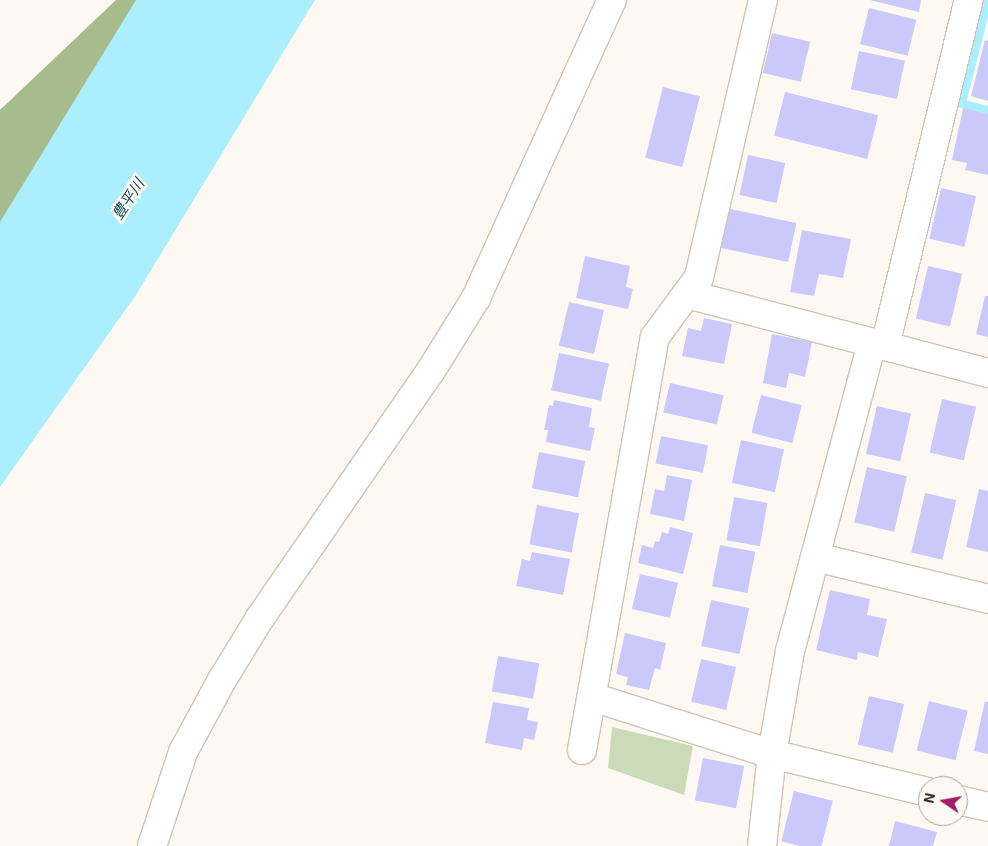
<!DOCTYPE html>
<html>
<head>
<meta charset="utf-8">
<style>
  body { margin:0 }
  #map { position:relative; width:988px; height:846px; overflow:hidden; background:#fdf9f2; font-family:"Exo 2","Noto Sans JP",sans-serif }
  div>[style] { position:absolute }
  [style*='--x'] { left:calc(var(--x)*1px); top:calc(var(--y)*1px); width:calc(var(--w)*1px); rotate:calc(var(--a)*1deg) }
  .green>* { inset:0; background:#cbdbb9 }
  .forest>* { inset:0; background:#a6bc8c }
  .water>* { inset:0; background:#abeffe }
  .stream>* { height:9px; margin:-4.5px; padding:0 4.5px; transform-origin:4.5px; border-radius:4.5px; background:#abeffe }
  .building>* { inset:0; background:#cbc8fb; transform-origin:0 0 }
  .roads { filter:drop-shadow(1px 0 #cfc5b4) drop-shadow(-1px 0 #cfc5b4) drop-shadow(0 1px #cfc5b4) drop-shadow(0 -1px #cfc5b4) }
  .street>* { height:28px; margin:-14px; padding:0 14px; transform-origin:14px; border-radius:14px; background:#fff }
  .secondary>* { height:28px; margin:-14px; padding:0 14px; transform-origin:14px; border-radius:14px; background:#fff }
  span { translate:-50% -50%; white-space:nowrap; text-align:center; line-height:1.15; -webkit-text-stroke:5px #fdf9f2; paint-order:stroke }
  .water-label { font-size:15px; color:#0b4853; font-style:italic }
  .north { position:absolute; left:918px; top:776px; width:50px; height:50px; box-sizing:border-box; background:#fdf9f2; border:1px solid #a9a59f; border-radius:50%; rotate:282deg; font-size:14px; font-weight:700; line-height:20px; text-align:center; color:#2c2822 }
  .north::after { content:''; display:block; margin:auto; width:18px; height:22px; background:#a11c6a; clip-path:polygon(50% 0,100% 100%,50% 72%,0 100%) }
</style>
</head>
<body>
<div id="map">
  <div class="green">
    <i style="clip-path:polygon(612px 727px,693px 746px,684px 795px,608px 768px)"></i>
  </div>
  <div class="forest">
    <i style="clip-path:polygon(116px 0,145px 0,0 258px,0 110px)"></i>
  </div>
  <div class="water">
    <i style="clip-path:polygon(136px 0,315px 0,136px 295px,0 487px,0 222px)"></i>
  </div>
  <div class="stream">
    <i style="--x:987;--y:0;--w:106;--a:104.2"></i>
    <i style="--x:961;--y:103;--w:28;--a:15"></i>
  </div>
  <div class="building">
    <i style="clip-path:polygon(870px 0,921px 0,919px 12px)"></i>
    <i style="left:869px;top:8px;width:49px;height:37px;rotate:14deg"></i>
    <i style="left:772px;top:33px;width:39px;height:41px;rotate:13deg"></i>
    <i style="clip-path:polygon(985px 40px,988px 41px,988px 101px,971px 96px)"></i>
    <i style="left:859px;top:51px;width:47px;height:39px;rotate:12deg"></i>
    <i style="left:663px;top:87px;width:38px;height:73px;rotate:14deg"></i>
    <i style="left:785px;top:92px;width:96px;height:45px;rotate:14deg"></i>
    <i style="clip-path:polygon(963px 108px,988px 114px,988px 175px,965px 170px,967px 163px,952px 160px)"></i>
    <i style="left:748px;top:155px;width:38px;height:41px;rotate:12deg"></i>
    <i style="left:941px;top:188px;width:36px;height:52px;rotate:13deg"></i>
    <i style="left:726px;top:208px;width:72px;height:40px;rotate:12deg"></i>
    <i style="clip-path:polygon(802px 230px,851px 239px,843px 278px,819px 274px,814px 296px,790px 292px)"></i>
    <i style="clip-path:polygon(585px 256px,630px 266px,626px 287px,633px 289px,628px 309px,576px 298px)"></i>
    <i style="left:928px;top:266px;width:35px;height:54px;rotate:13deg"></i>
    <i style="clip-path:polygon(985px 296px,988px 296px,988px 337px,976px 334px)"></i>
    <i style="left:569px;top:302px;width:36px;height:45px;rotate:13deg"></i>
    <i style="clip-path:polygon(704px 318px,732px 324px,724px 364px,682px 356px,688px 328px,701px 331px)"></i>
    <i style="clip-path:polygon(772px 334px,812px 342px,805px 377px,789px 373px,786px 388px,763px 383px)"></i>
    <i style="left:559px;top:353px;width:51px;height:38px;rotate:12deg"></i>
    <i style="left:670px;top:383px;width:55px;height:30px;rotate:13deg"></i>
    <i style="left:761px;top:395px;width:42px;height:39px;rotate:14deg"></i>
    <i style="left:942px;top:399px;width:35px;height:55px;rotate:13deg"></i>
    <i style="clip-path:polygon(554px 400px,592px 408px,589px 427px,595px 428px,590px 451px,546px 442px,548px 430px,544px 430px,549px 405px,553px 406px)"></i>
    <i style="left:877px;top:406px;width:35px;height:49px;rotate:13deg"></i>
    <i style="left:661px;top:436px;width:48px;height:28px;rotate:11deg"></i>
    <i style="left:741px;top:440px;width:44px;height:44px;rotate:12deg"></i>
    <i style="left:539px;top:452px;width:47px;height:37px;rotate:11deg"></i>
    <i style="left:867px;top:467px;width:41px;height:57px;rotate:13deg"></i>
    <i style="clip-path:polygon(667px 475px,692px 480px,684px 521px,650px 514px,655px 489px,664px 491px)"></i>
    <i style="clip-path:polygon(979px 489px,988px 491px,988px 552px,966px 547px)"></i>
    <i style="left:925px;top:493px;width:32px;height:61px;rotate:13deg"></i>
    <i style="left:734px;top:497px;width:34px;height:44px;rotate:10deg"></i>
    <i style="left:537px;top:505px;width:43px;height:40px;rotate:11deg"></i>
    <i style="clip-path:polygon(670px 527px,693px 533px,683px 574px,638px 563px,642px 545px,653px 548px,655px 541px,659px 542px,662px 532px,668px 534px)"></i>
    <i style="left:720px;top:545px;width:36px;height:42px;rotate:11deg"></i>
    <i style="clip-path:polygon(532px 552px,570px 559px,563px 595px,516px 586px,522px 559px,530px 561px)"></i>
    <i style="left:640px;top:574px;width:39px;height:36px;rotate:13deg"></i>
    <i style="clip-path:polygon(830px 590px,870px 599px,867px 615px,887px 619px,878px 657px,858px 652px,857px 660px,816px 650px)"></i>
    <i style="left:711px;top:600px;width:39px;height:47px;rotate:12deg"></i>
    <i style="clip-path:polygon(625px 633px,666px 643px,660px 670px,655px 668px,649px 690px,626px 685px,628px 677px,616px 674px)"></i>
    <i style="left:498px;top:656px;width:42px;height:36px;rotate:10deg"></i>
    <i style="left:701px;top:659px;width:36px;height:44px;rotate:13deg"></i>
    <i style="left:869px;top:696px;width:36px;height:50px;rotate:13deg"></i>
    <i style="left:929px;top:701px;width:40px;height:51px;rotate:14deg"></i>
    <i style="clip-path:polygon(985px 701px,988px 702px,988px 754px,974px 751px)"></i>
    <i style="clip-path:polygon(493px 702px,529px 708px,527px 720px,538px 722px,534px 740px,524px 738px,522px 750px,485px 743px)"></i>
    <i style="left:703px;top:758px;width:42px;height:43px;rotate:11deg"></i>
    <i style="left:794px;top:791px;width:40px;height:52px;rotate:14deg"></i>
    <i style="clip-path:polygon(895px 821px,937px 832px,933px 846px,889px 846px)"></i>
  </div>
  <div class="roads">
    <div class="street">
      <i style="--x:687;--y:294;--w:311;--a:14.7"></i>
      <i style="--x:885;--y:346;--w:356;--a:-76.4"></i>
      <i style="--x:815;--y:557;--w:178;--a:13.6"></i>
      <i style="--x:592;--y:697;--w:189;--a:17.6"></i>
      <i style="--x:772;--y:754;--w:161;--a:13.7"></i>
      <i style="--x:582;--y:750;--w:419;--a:-80"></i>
      <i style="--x:655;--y:337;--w:74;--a:-53.7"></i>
      <i style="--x:699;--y:277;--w:284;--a:-77"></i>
      <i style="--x:958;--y:800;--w:31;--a:13"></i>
      <i style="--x:762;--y:846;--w:93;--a:-83.8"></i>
      <i style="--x:772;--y:754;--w:105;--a:-80.1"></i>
      <i style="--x:790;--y:651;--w:319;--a:-75.1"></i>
    </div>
    <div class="secondary">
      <i style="--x:152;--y:846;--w:99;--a:-71.7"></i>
      <i style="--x:183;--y:752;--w:82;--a:-61.6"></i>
      <i style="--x:222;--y:680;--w:73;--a:-58.5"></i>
      <i style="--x:260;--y:618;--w:299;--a:-55.4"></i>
      <i style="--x:430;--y:372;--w:87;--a:-58.1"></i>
      <i style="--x:476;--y:298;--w:328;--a:-65.5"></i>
    </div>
  </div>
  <div class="water-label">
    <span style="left:128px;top:199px;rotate:-57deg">豊平川</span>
  </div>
  <div class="north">N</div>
</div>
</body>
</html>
